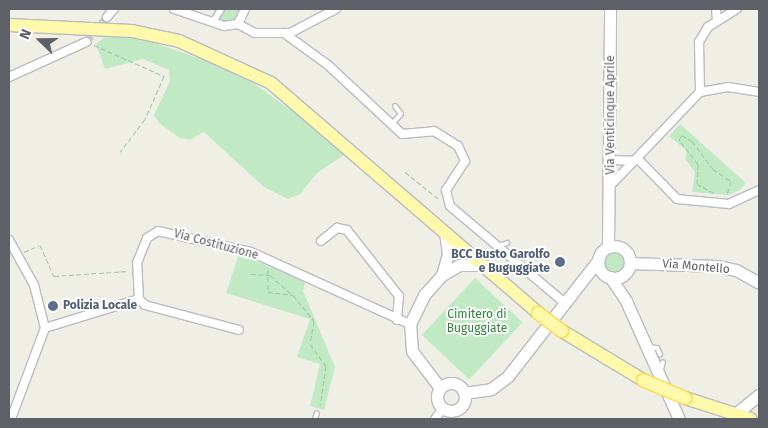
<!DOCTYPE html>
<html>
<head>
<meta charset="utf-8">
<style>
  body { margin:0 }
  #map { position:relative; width:768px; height:428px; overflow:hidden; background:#f0efe5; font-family:"Fira Sans",sans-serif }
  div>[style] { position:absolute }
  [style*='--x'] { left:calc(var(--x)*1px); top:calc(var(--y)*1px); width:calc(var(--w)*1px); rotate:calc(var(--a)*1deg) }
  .green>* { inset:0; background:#c0e9c4; transform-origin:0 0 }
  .round { border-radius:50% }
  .minor-tunnel>* { height:8px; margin-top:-4px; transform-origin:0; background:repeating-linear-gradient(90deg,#cbcbc5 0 8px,transparent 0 12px) }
  .path>* { height:1px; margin-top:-0.5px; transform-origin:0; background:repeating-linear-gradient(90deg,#97c8a9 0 5px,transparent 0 7.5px) }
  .roads { filter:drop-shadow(1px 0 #babcc2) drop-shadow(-1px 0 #babcc2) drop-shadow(0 1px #babcc2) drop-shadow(0 -1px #babcc2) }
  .service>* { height:4px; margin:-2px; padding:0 2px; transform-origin:2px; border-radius:2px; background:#fff }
  .pedestrian>* { height:6px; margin:-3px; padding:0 3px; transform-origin:3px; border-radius:3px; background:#fff }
  .minor>* { height:8px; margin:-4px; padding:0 4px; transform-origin:4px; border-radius:4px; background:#fff }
  .secondary>* { height:11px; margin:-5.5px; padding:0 5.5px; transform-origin:5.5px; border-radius:5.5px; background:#fff }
  .secondary>.ring { margin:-5.5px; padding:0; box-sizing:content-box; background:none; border:11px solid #fff; border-radius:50% }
  .primary>* { height:12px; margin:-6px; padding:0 6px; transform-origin:6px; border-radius:6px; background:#fff9ab }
  .bridges { filter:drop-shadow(1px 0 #fbda53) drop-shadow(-1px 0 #fbda53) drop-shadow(0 1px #fbda53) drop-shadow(0 -1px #fbda53) }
  .primary-bridge>* { height:12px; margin:-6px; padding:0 6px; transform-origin:6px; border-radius:6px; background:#fff9ab }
  .dots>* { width:14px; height:14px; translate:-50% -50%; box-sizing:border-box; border:2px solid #fff; border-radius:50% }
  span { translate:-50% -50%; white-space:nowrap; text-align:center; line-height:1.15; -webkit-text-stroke:4px #fff; paint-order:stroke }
  .street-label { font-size:12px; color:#5d6066 }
  .service-label { font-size:12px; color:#4e5e75; font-weight:700 }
  .right { translate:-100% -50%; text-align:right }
  .left { translate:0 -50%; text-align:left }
  .park-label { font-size:12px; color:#2f833a }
  .frame { position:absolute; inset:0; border:10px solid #5d6066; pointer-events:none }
  .north { position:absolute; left:15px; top:15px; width:50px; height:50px; -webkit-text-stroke:4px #fff; paint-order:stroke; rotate:292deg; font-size:14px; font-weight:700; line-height:20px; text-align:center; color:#5d6066 }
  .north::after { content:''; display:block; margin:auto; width:18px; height:22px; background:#5d6066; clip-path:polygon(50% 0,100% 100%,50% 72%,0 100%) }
</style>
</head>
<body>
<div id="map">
  <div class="green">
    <i style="clip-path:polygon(209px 9px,240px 9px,234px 20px,224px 23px,213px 19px,217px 12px)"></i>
    <i style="clip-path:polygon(106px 36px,137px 37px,236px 71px,329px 137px,344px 155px,317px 173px,300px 194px,288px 199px,264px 187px,204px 132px,190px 140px,180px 138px,159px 123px,154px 115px,170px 81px,169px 70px,143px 59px,105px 69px,96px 44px)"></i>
    <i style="clip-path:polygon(680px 124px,746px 183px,740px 190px,729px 195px,692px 192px,695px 172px,685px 159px,687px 151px,669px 136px)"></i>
    <i class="round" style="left:604px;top:252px;width:20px;height:20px"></i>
    <i style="clip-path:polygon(239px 254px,305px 282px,303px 291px,335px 367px,324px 410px,310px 406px,320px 364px,297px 357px,310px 319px,226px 293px)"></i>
    <i style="left:475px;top:278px;width:65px;height:78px;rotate:43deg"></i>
  </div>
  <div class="minor-tunnel">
    <i style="--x:86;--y:42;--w:33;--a:-50"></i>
  </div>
  <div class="path">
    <i style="--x:94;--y:45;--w:77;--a:23.9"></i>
    <i style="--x:164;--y:76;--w:47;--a:113.8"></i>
    <i style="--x:145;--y:119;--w:41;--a:127.1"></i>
    <i style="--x:405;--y:172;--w:43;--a:38.5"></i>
    <i style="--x:714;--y:193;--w:19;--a:-152"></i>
    <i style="--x:697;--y:184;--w:20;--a:-87"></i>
    <i style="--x:698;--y:164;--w:31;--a:-128"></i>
    <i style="--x:679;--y:140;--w:6;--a:-59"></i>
    <i style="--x:682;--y:135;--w:12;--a:31"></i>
    <i style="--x:692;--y:141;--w:35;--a:53"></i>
    <i style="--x:713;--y:169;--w:22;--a:34"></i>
    <i style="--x:731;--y:181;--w:15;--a:106"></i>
    <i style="--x:24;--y:252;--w:17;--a:-24"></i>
    <i style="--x:40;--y:245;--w:34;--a:66"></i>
    <i style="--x:54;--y:276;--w:74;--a:-3.9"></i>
    <i style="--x:268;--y:269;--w:23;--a:90"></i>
    <i style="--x:268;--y:292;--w:25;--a:7"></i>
    <i style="--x:293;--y:295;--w:33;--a:51"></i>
    <i style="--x:314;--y:321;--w:23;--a:100"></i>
    <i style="--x:310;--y:344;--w:27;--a:54"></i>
    <i style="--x:326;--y:366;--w:40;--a:98.5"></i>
    <i style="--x:251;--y:274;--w:19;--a:3"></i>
    <i style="--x:270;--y:275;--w:30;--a:42"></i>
  </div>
  <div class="roads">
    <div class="service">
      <i style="--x:392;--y:124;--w:13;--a:-48"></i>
      <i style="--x:401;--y:114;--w:10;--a:-127"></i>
      <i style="--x:497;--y:247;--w:11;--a:-22"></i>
      <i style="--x:649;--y:347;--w:8;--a:7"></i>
      <i style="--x:657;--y:348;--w:7;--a:63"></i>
      <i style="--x:660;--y:373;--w:11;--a:-75"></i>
      <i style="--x:315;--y:419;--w:6;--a:-72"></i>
    </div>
    <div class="pedestrian">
      <i style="--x:213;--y:22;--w:15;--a:-58"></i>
    </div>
    <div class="minor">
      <i style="--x:174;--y:9;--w:53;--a:18.8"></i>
      <i style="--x:224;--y:26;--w:14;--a:-8"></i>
      <i style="--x:716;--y:9;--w:12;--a:85"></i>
      <i style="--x:107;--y:17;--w:11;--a:-49"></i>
      <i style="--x:238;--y:24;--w:19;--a:28"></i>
      <i style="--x:255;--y:33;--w:35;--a:0"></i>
      <i style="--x:290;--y:33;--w:52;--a:-27.6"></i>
      <i style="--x:238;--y:24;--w:17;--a:-65"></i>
      <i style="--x:284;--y:33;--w:54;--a:36"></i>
      <i style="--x:328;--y:65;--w:101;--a:43"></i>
      <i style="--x:402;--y:134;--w:32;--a:-5"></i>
      <i style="--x:434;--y:131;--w:28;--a:32"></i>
      <i style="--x:458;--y:146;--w:17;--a:65"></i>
      <i style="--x:465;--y:161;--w:35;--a:123"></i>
      <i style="--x:446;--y:190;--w:16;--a:76"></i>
      <i style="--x:450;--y:206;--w:152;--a:40.2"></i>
      <i style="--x:9;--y:77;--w:85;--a:-24.4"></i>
      <i style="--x:700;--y:92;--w:50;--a:-91.1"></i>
      <i style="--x:699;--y:42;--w:17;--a:-59"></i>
      <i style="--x:708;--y:27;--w:34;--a:-32"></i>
      <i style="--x:637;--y:158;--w:57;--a:45.7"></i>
      <i style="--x:677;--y:199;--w:52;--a:5.5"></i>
      <i style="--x:729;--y:204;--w:33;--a:-25"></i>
      <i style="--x:611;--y:160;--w:23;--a:2"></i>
      <i style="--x:634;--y:161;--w:33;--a:134"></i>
      <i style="--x:634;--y:161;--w:95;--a:-46.3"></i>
      <i style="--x:700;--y:92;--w:28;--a:-10"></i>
      <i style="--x:728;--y:87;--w:31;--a:9"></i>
      <i style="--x:9;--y:240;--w:51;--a:60.9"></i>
      <i style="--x:34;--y:285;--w:44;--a:75.7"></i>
      <i style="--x:45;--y:328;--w:97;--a:110.5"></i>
      <i style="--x:321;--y:241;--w:21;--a:-39"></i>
      <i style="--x:337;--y:228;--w:10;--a:11"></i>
      <i style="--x:347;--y:230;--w:84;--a:51.8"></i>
      <i style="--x:399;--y:296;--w:24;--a:95"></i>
      <i style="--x:139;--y:299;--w:36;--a:-93"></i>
      <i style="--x:137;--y:263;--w:27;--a:-68"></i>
      <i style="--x:147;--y:238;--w:13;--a:-32"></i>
      <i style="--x:158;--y:231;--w:95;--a:12.7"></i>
      <i style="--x:251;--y:252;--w:175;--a:24.4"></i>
      <i style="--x:45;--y:328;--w:98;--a:-17.1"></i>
      <i style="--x:139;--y:299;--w:8;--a:45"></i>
      <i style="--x:145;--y:305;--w:97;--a:14.9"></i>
      <i style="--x:435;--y:419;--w:14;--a:-54"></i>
    </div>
    <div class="secondary">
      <i class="ring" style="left:598px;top:246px;width:21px;height:21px"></i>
      <i style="--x:608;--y:247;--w:238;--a:-89.5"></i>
      <i style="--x:630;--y:263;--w:87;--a:2"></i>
      <i style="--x:717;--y:266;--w:19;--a:12"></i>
      <i style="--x:736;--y:270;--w:26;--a:29"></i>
      <i style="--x:442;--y:275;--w:22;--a:-74"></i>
      <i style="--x:448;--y:254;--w:22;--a:-98"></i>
      <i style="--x:610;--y:277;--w:29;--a:56"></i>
      <i style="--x:626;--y:301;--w:129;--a:65.8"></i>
      <i class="ring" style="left:437px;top:383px;width:17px;height:17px"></i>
      <i style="--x:440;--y:388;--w:46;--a:-127.1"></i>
      <i style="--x:412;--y:351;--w:27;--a:-94"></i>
      <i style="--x:410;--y:324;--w:32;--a:-64"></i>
      <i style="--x:424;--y:295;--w:27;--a:-48"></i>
      <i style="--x:442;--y:275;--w:20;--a:-30"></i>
      <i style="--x:459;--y:265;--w:23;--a:0"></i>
      <i style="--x:464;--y:393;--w:27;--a:-8"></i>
      <i style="--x:491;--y:389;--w:21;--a:-37"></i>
      <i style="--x:508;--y:376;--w:148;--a:-52.1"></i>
      <i style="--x:734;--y:415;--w:32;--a:-39"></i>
    </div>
    <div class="primary">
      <i style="--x:9;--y:25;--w:123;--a:2.8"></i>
      <i style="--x:132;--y:31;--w:48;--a:12"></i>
      <i style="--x:179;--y:41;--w:101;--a:24.5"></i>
      <i style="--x:271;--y:83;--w:352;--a:40.7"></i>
      <i style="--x:562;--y:331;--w:95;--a:31.2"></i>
      <i style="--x:685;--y:398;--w:69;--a:17.7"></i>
    </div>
  </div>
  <div class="bridges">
    <div class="primary-bridge">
      <i style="--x:538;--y:313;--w:30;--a:37"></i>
      <i style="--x:643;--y:380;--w:46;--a:23.2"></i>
    </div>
  </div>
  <div class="dots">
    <i style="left:560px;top:262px;background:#5c6f8a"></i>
    <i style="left:53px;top:306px;background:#5c6f8a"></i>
  </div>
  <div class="street-label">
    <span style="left:611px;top:115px;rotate:-90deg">Via Venticinque Aprile</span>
    <span style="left:216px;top:245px;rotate:15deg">Via Costituzione</span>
    <span style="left:696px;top:267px;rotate:5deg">Via Montello</span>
  </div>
  <div class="service-label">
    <span class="right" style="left:550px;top:262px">BCC Busto Garolfo<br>e Buguggiate</span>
    <span class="left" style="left:63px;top:306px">Polizia Locale</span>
  </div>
  <div class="park-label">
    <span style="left:477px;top:322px">Cimitero di<br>Buguggiate</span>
  </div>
  <div class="frame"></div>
  <div class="north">N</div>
</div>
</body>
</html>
